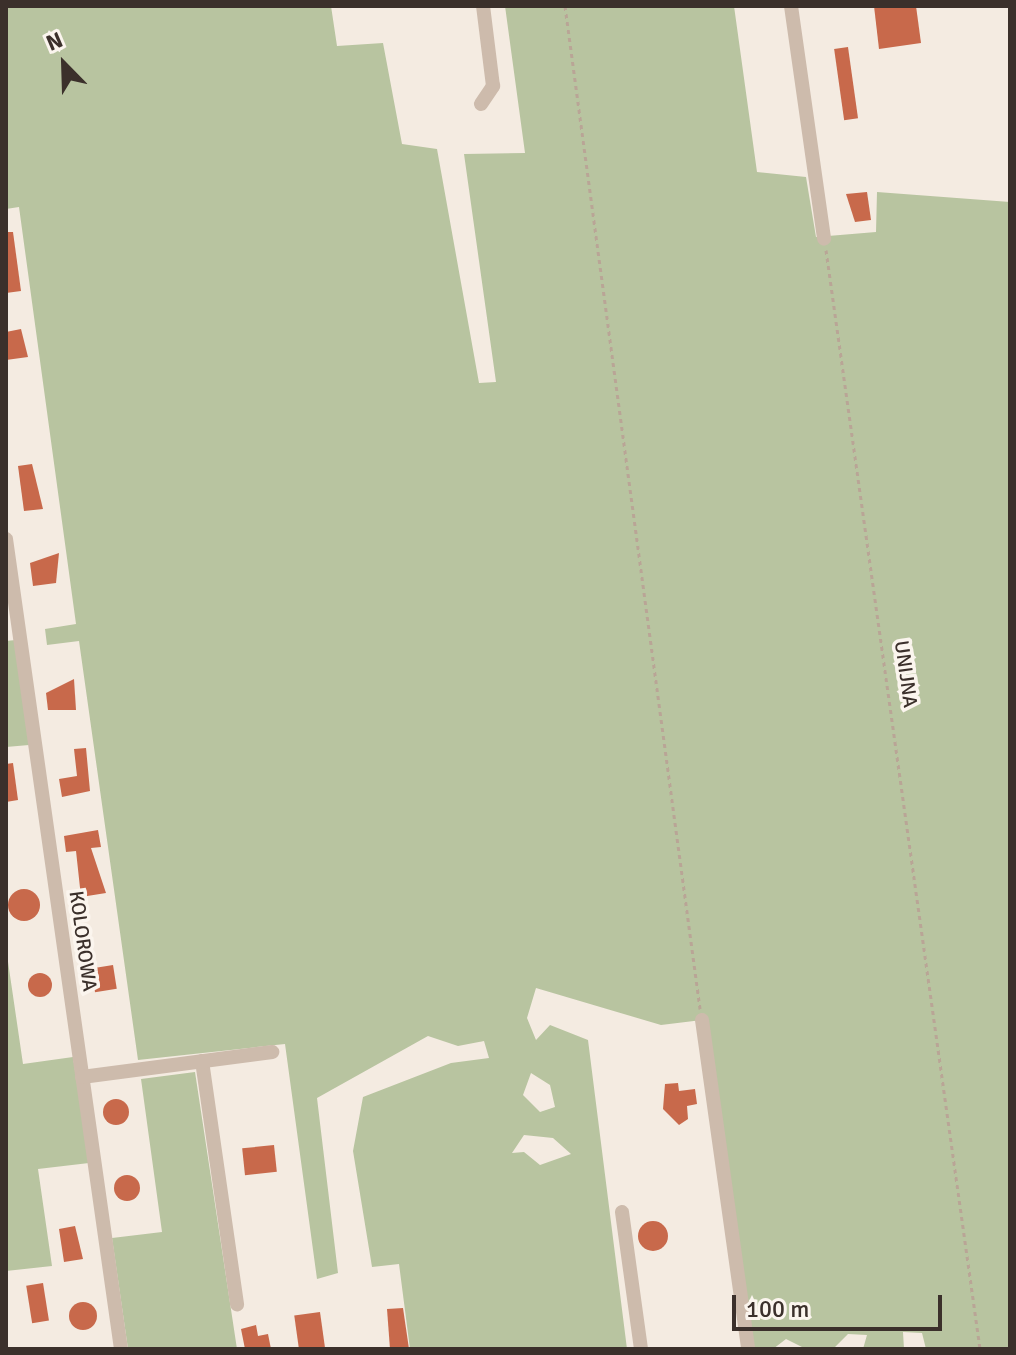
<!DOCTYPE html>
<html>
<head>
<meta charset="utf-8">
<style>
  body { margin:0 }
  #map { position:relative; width:1016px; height:1355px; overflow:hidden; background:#f4ebe1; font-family:Signika,sans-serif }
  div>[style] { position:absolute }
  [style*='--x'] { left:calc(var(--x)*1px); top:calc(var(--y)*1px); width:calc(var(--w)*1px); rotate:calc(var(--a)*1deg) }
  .green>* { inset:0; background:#b8c4a0 }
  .building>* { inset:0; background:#c8694b; transform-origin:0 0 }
  .round { border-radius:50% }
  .path>* { height:3px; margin-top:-1.5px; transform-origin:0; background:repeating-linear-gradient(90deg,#b9a596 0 4px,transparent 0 8px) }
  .minor>* { height:14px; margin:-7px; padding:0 7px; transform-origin:7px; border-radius:7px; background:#cdbbac }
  span { translate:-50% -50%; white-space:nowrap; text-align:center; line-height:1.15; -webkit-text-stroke:7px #fbf5ee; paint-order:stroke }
  .street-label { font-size:20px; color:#3b302b }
  .frame { position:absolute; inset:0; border:8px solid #3b302b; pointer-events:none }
  .north { position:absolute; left:24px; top:24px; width:80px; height:80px; -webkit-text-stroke:6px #fbf5ee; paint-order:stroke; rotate:337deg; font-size:22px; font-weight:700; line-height:32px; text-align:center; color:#3b302b }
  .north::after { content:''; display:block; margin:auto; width:28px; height:36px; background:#3b302b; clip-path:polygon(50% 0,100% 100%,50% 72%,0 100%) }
  .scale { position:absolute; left:732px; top:1295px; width:210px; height:36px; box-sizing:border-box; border:4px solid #3b302b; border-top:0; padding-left:10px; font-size:24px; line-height:28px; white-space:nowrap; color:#3b302b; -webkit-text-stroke:6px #fbf5ee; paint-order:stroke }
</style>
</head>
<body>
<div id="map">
  <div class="green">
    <i style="clip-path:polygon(evenodd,6px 6px,331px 6px,337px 46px,383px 43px,402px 144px,437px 149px,479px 383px,496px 382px,464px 154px,525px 153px,505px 6px,734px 6px,757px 172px,806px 177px,816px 237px,876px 232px,877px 192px,1010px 202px,1010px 1349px,926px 1349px,922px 1333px,903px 1332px,904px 1349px,863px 1349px,867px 1335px,848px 1334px,833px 1349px,806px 1349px,786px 1339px,773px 1349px,748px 1349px,702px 1020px,661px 1025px,536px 988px,527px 1018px,536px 1040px,550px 1025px,588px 1040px,627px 1349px,410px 1349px,399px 1264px,372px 1267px,353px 1151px,363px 1097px,451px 1063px,489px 1058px,484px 1041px,458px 1046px,428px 1036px,317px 1098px,338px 1273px,317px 1279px,285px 1044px,138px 1060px,79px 641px,47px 645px,45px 629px,76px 624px,19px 207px,6px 209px,6px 6px,531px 1073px,550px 1085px,555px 1107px,540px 1112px,523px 1095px,531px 1073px,6px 6px,524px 1135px,553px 1138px,571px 1154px,540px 1165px,524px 1152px,512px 1153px,524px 1135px)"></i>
    <i style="clip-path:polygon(16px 640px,29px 745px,6px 747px,6px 641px)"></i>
    <i style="clip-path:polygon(6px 948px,23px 1064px,73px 1057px,89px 1163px,38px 1169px,52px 1266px,6px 1271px)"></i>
    <i style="clip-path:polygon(195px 1072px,237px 1349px,128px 1349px,112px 1238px,162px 1232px,141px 1079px)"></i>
  </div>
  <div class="building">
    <i style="clip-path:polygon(874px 6px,916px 6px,921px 43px,879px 49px)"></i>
    <i style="left:848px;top:47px;width:72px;height:14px;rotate:82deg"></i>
    <i style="clip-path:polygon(867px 192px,871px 220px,855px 222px,846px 194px)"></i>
    <i style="clip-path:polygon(6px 232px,13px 232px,21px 291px,6px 293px)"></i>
    <i style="clip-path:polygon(21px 329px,28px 357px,6px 360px,6px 332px)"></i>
    <i style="clip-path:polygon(32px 464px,43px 509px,24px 511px,18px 466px)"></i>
    <i style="clip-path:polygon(59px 553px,56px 583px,33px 586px,30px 563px)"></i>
    <i style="clip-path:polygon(74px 679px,76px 710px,48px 710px,46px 693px)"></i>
    <i style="clip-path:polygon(86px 748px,90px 791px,62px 797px,59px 779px,77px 776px,74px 749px)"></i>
    <i style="clip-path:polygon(13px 763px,18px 800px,6px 802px,6px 764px)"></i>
    <i style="clip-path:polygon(98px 830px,101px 847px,91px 848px,106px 893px,81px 897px,76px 851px,66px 852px,64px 836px)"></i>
    <i class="round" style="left:8px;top:889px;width:32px;height:32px"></i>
    <i style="left:113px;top:965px;width:24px;height:22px;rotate:81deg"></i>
    <i class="round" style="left:28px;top:973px;width:24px;height:24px"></i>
    <i style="clip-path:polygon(678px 1083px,679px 1091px,695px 1089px,697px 1104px,687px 1106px,688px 1119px,679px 1125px,663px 1109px,665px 1084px)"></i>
    <i class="round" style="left:103px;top:1099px;width:26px;height:26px"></i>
    <i style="left:274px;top:1145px;width:27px;height:32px;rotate:84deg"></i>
    <i class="round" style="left:114px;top:1175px;width:26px;height:26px"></i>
    <i class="round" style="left:638px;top:1221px;width:30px;height:30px"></i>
    <i style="clip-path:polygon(75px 1226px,83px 1259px,64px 1262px,59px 1229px)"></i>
    <i style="left:43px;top:1283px;width:38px;height:17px;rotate:81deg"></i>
    <i class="round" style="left:69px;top:1302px;width:28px;height:28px"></i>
    <i style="clip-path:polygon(403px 1308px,409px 1349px,390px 1349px,387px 1309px)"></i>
    <i style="left:320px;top:1312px;width:37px;height:26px;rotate:82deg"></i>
    <i style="clip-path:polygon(256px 1325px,258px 1336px,268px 1334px,271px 1349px,245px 1349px,241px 1329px)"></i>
  </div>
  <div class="path">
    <i style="--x:565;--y:6;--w:1012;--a:82.33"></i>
    <i style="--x:826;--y:250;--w:1110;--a:82.02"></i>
  </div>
  <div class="minor">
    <i style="--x:791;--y:6;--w:235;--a:81.9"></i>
    <i style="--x:481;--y:104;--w:22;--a:-56"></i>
    <i style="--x:493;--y:86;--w:81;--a:-97.1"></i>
    <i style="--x:6;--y:539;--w:818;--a:81.92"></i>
    <i style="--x:702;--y:1020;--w:332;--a:82"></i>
    <i style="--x:202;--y:1061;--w:246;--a:81.8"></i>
    <i style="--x:82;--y:1077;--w:192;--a:-7.5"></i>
    <i style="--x:622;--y:1212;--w:138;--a:82.1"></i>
  </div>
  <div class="street-label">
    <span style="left:906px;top:674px;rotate:82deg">UNIJNA</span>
    <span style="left:83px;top:941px;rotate:82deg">KOLOROWA</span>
  </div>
  <div class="frame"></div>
  <div class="north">N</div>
  <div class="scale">100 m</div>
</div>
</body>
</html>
